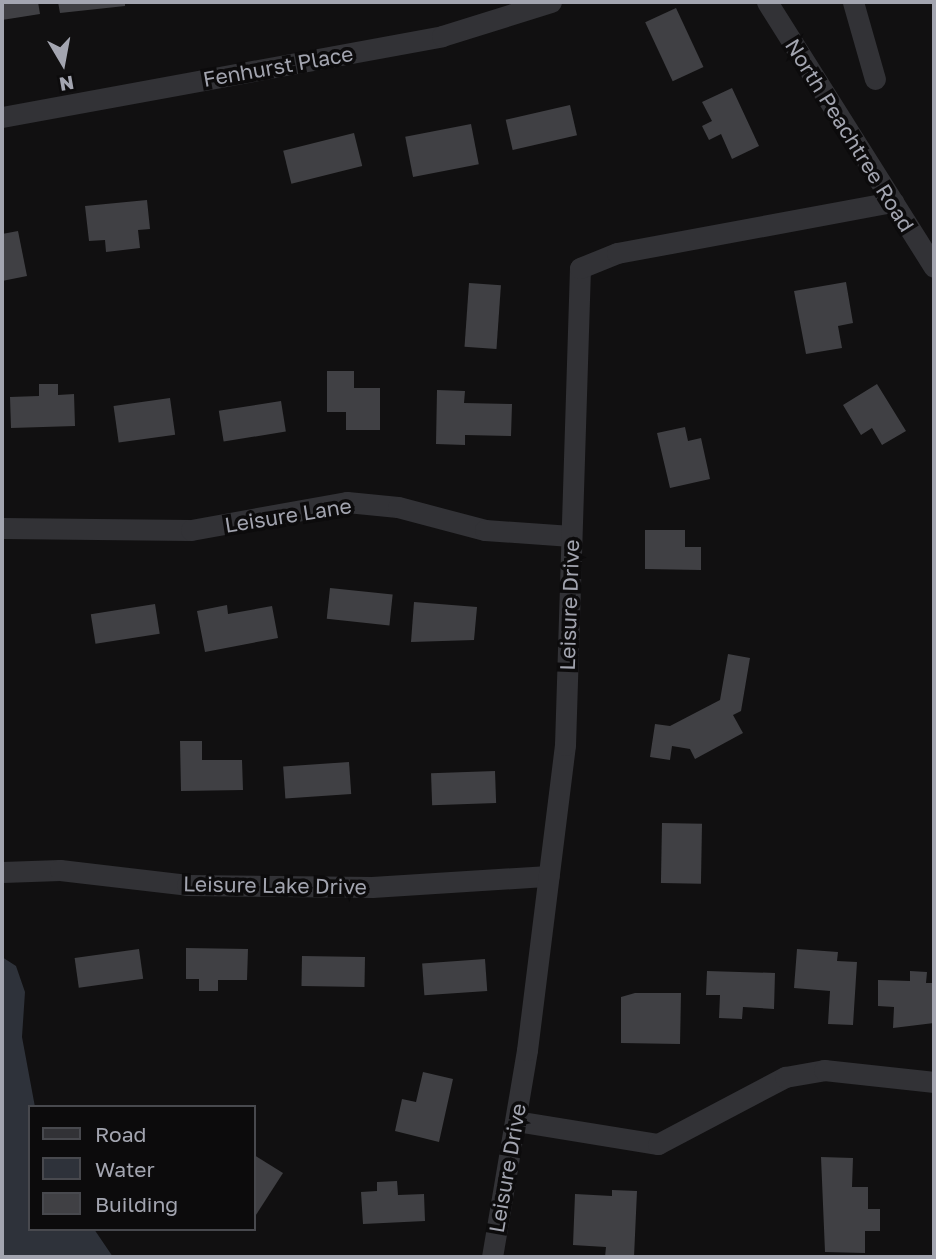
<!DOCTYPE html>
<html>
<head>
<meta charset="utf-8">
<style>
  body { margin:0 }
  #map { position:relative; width:936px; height:1259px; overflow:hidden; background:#111011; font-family:"Golos Text",sans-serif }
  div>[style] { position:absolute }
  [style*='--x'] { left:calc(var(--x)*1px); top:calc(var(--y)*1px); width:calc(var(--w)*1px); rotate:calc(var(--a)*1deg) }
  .water>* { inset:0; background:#2e323a }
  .building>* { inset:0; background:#404044; transform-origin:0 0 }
  .minor>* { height:21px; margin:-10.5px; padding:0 10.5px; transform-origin:10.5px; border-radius:10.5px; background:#323236 }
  span { translate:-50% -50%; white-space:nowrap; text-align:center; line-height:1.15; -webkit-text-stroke:7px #0c0b0c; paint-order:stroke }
  .street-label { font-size:21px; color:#a3a5b0 }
  .frame { position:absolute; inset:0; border:4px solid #a3a5b0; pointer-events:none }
  .legend { position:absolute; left:28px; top:1105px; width:228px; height:126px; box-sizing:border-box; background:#0c0b0c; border:2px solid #48494e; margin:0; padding:9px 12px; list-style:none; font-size:21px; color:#a3a5b0 }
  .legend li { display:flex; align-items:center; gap:14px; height:35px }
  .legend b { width:35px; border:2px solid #48494e }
  .north { position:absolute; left:28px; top:28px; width:70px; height:70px; -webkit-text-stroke:5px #0c0b0c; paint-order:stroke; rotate:170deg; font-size:19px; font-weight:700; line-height:28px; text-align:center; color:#a3a5b0 }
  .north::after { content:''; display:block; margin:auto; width:24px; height:32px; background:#a3a5b0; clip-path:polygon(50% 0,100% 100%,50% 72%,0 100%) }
</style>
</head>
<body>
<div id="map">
  <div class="water">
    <i style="clip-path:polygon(2px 957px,16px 966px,25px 992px,22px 1037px,35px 1107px,30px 1229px,94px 1229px,113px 1257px,2px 1257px)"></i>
  </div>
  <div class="building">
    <i style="clip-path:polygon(2px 2px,38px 2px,40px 14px,2px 20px)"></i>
    <i style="clip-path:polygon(58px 2px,125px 2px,125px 6px,60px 13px)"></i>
    <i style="left:676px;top:8px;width:65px;height:34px;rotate:65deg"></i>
    <i style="clip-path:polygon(732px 88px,759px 146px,732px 159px,721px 134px,709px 140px,702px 126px,712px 121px,702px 102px)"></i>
    <i style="left:570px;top:105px;width:31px;height:66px;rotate:77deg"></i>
    <i style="left:471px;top:124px;width:41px;height:67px;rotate:79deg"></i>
    <i style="left:354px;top:133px;width:34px;height:73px;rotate:76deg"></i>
    <i style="clip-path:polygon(147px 200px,150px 229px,138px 230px,140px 248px,106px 252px,105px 240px,89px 241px,85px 206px)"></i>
    <i style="clip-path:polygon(18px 231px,27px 276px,2px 281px,2px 234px)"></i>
    <i style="clip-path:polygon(846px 282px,853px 323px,838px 326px,842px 348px,806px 354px,794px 291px)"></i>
    <i style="left:469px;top:283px;width:32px;height:64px;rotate:4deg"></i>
    <i style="clip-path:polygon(327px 371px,354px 371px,354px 388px,380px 388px,380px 430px,346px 430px,346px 412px,327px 412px)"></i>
    <i style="clip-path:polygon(39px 384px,58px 384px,58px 395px,74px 394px,75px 426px,11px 428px,10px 397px,39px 396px)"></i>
    <i style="clip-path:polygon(877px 384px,906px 431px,882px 445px,872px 428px,861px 435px,843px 405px)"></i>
    <i style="clip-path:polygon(437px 390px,465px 391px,464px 403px,512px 404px,511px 436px,465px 435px,465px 445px,436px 444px)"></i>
    <i style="left:170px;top:398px;width:37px;height:57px;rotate:82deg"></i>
    <i style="left:281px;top:401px;width:31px;height:63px;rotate:81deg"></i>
    <i style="clip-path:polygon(685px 427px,688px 441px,701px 438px,710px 479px,670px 488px,657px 433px)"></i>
    <i style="clip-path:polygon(645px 530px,685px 530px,685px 547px,701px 547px,701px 570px,645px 569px)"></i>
    <i style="left:330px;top:588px;width:63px;height:31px;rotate:6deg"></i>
    <i style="clip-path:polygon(414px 602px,477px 607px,474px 640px,411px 642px)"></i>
    <i style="left:155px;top:604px;width:30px;height:65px;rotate:81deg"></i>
    <i style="clip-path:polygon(227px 605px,228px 614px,272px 606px,278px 638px,205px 652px,197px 611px)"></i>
    <i style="clip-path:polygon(728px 654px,750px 658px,741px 711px,733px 715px,743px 733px,695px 759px,690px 749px,672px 746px,670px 760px,650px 757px,655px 724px,670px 726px,720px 700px)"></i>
    <i style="clip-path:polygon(180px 741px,202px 741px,202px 760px,242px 760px,243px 790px,181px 791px)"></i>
    <i style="left:349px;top:762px;width:32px;height:66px;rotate:86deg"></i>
    <i style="left:495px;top:771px;width:32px;height:64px;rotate:88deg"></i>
    <i style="left:662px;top:823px;width:40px;height:60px;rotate:1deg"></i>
    <i style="clip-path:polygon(186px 948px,248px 949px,247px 980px,218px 980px,218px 991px,199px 991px,199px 979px,186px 979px)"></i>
    <i style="left:139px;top:949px;width:30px;height:65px;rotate:82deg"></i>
    <i style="clip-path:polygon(797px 949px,838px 952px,837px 961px,857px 962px,853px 1025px,828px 1024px,830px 991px,794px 988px)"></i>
    <i style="left:302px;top:956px;width:63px;height:30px;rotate:1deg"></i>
    <i style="left:485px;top:959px;width:32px;height:63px;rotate:86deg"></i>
    <i style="clip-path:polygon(707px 971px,775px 973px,774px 1009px,743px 1007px,742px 1019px,719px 1018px,720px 995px,706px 995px)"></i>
    <i style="clip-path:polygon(910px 971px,927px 972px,926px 983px,934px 983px,934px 1023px,893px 1028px,894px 1007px,878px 1006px,878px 980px,910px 981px)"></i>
    <i style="clip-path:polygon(635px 993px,681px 993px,680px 1044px,621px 1043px,621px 997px)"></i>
    <i style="clip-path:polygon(423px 1072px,453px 1079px,439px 1142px,395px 1131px,402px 1099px,416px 1102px)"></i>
    <i style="clip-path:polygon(254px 1155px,283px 1173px,254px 1218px)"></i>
    <i style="clip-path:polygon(821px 1157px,853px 1158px,852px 1187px,868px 1187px,868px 1209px,880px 1209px,880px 1231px,865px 1231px,865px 1253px,825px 1252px)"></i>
    <i style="clip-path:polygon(397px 1181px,398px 1195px,424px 1194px,425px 1221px,363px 1224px,361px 1192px,377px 1191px,377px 1182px)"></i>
    <i style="clip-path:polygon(612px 1190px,637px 1191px,634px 1257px,605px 1257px,606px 1247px,573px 1245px,575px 1194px,612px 1196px)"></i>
  </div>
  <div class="minor">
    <i style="--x:767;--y:2;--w:313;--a:57.8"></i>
    <i style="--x:853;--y:2;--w:80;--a:74.1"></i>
    <i style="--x:2;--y:117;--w:447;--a:-10.4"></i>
    <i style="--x:442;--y:36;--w:114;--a:-17.3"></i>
    <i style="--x:2;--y:528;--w:189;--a:0.6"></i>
    <i style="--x:191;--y:530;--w:158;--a:-10.2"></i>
    <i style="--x:347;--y:502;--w:51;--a:5.6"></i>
    <i style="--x:398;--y:507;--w:90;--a:14.8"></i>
    <i style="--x:485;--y:530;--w:86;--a:4"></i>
    <i style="--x:2;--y:872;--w:58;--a:-2"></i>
    <i style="--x:60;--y:870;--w:128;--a:6.7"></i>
    <i style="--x:187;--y:885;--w:185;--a:0.6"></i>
    <i style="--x:372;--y:887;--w:177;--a:-3.6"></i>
    <i style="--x:516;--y:1121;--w:144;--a:9.2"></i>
    <i style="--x:658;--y:1144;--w:144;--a:-27.8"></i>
    <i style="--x:785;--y:1077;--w:40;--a:-10"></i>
    <i style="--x:824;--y:1070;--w:111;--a:6.2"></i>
    <i style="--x:492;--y:1257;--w:210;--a:-80.4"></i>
    <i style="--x:527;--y:1050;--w:307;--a:-82.9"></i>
    <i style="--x:565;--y:745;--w:477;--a:-88.2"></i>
    <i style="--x:580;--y:268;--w:40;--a:-22"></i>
    <i style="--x:617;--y:253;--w:281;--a:-10.5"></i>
  </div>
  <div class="street-label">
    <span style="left:278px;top:66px;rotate:-10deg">Fenhurst Place</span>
    <span style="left:850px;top:135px;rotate:58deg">North Peachtree Road</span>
    <span style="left:288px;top:515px;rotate:-9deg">Leisure Lane</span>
    <span style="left:569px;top:605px;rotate:-88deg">Leisure Drive</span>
    <span style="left:275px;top:885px;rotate:1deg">Leisure Lake Drive</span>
    <span style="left:507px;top:1168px;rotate:-80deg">Leisure Drive</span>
  </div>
  <div class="frame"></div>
  <ul class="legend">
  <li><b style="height:9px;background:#323236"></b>Road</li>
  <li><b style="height:19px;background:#2e323a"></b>Water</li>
  <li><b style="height:19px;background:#404044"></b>Building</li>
  </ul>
  <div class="north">N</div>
</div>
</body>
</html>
